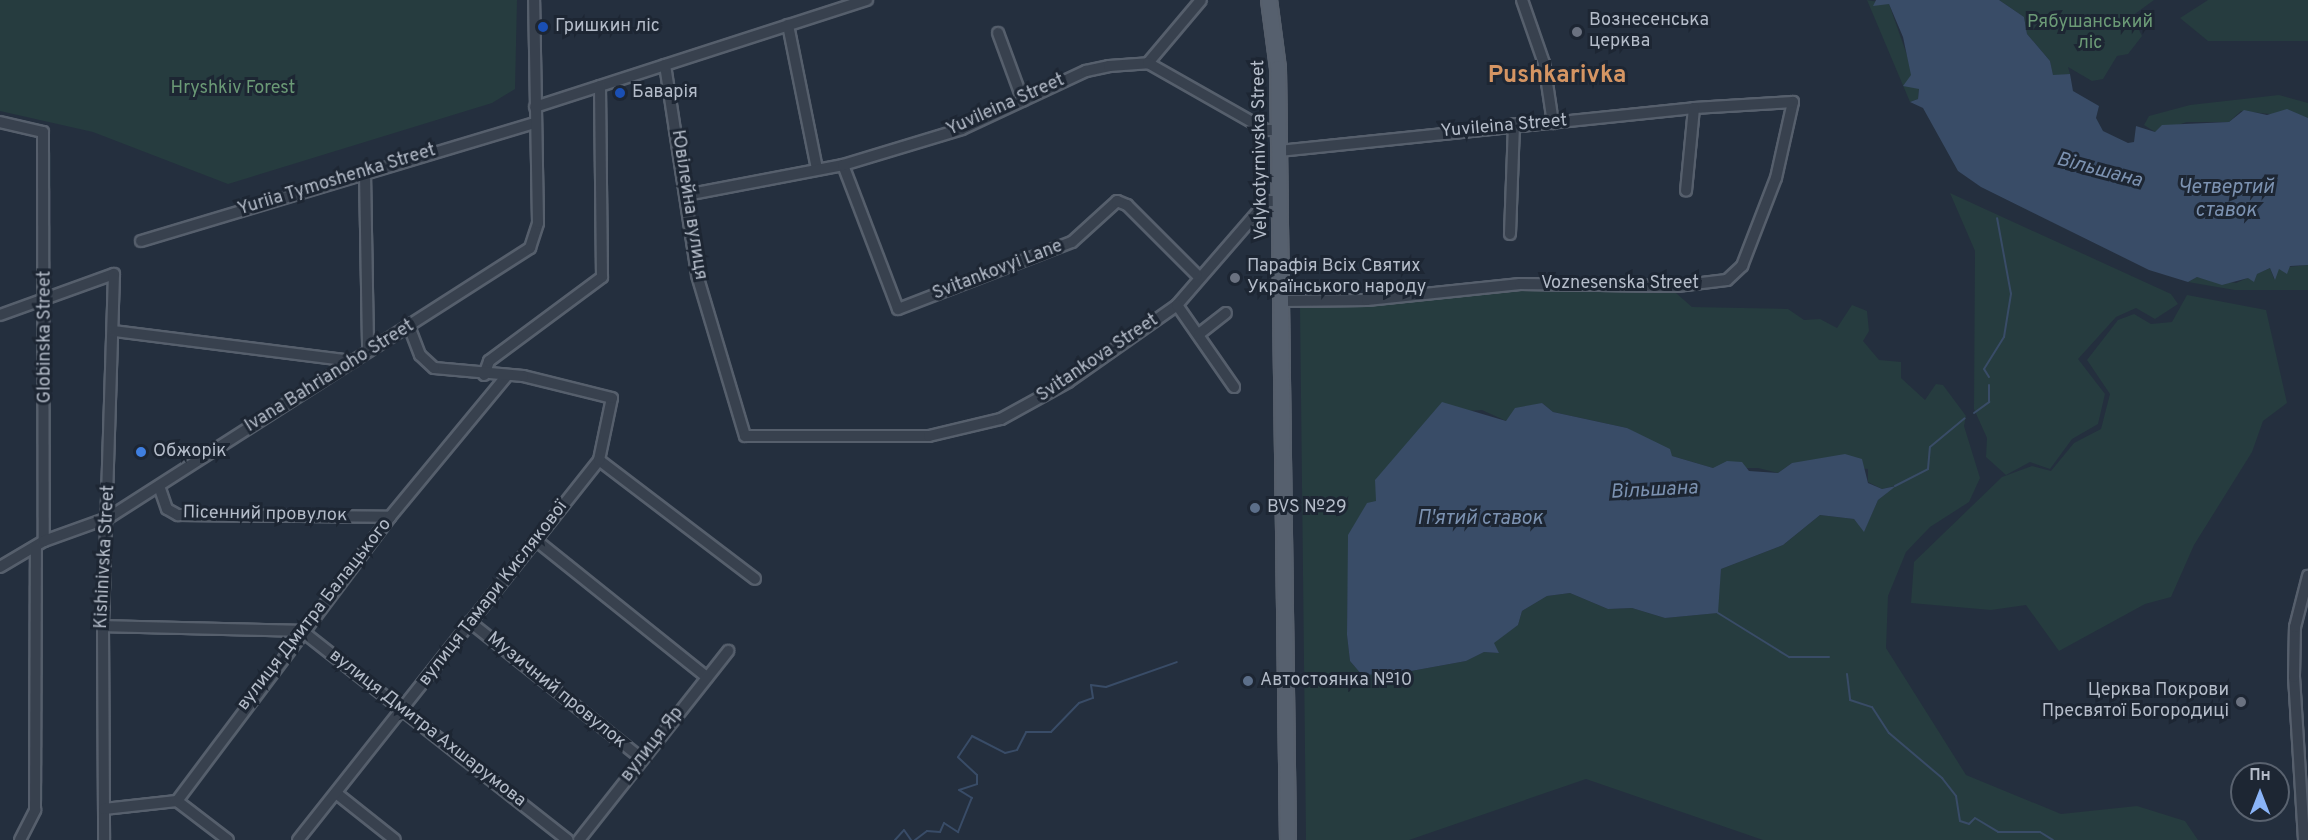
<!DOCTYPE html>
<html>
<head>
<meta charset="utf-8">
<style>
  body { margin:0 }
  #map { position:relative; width:2308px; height:840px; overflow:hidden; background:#242f3e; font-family:Overpass,sans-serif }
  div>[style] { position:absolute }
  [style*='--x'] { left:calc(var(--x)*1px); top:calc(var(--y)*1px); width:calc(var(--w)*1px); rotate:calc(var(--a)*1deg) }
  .green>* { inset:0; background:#263c3f }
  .water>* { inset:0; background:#394c67 }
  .stream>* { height:2px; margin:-1px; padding:0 1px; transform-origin:1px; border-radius:1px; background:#394c67 }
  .roads { filter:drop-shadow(2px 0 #565f6c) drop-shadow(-2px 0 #565f6c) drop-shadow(0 2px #565f6c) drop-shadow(0 -2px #565f6c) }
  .minor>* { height:10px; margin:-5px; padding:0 5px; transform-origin:5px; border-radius:5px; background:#38414e }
  .major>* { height:14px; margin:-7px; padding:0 7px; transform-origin:7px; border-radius:7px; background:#56606e }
  .dots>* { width:16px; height:16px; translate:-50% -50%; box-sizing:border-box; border:3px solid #1d2633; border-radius:50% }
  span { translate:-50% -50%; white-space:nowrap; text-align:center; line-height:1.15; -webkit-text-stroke:6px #1d2633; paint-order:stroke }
  .poi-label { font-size:18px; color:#b4bcc9 }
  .left { translate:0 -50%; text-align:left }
  .right { translate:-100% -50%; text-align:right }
  .park-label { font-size:18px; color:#6b9a76 }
  .street-label { font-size:18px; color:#b4bcc9 }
  .water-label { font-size:20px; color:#7c92b1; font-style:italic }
  .district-label { font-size:24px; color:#d59563; font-weight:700 }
  .north { position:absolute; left:2230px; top:762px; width:60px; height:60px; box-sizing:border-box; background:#1d2633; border:2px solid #59626f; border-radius:50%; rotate:0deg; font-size:16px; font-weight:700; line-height:24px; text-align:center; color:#b4bcc9 }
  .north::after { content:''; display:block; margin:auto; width:21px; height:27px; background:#8ab4f8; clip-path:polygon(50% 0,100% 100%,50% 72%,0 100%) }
</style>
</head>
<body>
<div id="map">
  <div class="green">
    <i style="clip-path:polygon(0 0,517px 0,515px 89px,492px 103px,228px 184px,93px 132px,0 111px)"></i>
    <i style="clip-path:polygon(1867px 0,1889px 4px,1919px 89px,1918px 99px,1910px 102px)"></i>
    <i style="clip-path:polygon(1999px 0,2154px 0,2132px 16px,2142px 36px,2128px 54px,2117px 56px,2103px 79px,2092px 81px,2068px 67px,2070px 74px,2053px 76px,2050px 61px,2027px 34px,2024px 17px)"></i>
    <i style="clip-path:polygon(2208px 0,2308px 0,2308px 41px,2208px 41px,2180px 18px)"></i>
    <i style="clip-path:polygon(2279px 95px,2308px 103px,2308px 118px,2241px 111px,2229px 122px,2187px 122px,2155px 132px,2144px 125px,2149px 116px,2190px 105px)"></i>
    <i style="clip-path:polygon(1950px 193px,2171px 294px,2178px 304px,2155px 319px,2136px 308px,2116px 317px,2078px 359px,2105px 394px,2098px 424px,2072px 439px,2050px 469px,2030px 462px,2006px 475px,1986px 457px,1987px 438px,1974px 409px,1975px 251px)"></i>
    <i style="clip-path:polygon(2308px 265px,2308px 290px,2235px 290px,2188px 282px,2197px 277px,2236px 283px,2270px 268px,2274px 279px,2279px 268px)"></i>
    <i style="clip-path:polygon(evenodd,1668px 286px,1692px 307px,1788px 309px,1804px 320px,1820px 319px,1837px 328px,1852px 305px,1867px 311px,1869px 331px,1863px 341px,1879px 360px,1901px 362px,1901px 378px,1925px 400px,1936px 384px,1943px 385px,1966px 416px,1964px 426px,1980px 478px,1969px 502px,1930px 527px,1906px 552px,1888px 596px,1886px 648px,1966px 775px,2061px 814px,2137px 806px,2185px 821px,2198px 840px,1763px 840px,1586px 779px,1409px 840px,1306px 840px,1300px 307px,1497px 289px,1668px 286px,1542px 403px,1553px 412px,1627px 428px,1672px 456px,1713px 468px,1758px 468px,1778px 473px,1792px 463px,1868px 469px,1868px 482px,1882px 489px,1895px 486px,1878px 500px,1864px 531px,1854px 519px,1820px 515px,1783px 545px,1721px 569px,1717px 613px,1665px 618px,1632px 608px,1608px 609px,1570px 593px,1547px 596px,1522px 611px,1518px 625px,1493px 643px,1499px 653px,1484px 652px,1466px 661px,1400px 673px,1362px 675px,1350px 661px,1347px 635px,1349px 535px,1367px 504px,1376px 502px,1383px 472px,1437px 413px,1482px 410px,1506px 421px,1542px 403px)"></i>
    <i style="clip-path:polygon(2187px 295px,2266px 310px,2287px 403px,2263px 421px,2252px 452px,2194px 545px,2171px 597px,2145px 604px,2059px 651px,2026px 605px,1991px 610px,1911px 603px,1914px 562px,2002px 477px,2032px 466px,2051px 471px,2074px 443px,2101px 429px,2110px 394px,2087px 360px,2118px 320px,2134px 314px,2151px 324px,2172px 322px)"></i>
  </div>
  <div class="water">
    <i style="clip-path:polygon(1876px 0,1999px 0,2024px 17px,2027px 34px,2050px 61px,2053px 75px,2070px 74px,2073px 91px,2099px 106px,2096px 118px,2103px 131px,2128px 143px,2134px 142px,2136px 126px,2155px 132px,2162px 125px,2229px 122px,2244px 110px,2267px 115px,2287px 109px,2308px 118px,2308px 265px,2290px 266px,2287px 274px,2279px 269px,2275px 280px,2270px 268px,2257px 274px,2254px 282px,2248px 278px,2222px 285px,2197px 277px,2188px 282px,2149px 270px,1981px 187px,1958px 171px,1923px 108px,1910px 102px,1918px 99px,1919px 89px,1903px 86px,1911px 75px,1903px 37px,1889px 4px,1873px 6px)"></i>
    <i style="clip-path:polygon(1442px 402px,1506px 421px,1515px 408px,1542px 403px,1553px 412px,1627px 428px,1670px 449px,1672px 456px,1713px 468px,1727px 461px,1742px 462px,1749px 471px,1778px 473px,1792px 463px,1845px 454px,1862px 459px,1868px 483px,1882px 489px,1896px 486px,1878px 500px,1864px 532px,1854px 519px,1820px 515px,1783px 545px,1721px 569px,1718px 613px,1665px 618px,1632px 608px,1608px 609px,1570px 593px,1547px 596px,1522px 611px,1518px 625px,1494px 643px,1499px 653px,1484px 652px,1466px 661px,1400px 673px,1362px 675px,1350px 661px,1347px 635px,1348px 535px,1367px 503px,1376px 501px,1375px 480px)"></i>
  </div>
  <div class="stream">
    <i style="--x:1989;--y:377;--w:9;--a:-122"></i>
    <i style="--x:1984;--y:369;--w:38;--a:-58"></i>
    <i style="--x:2004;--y:337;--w:44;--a:-80.8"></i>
    <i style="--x:2011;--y:294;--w:77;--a:-100.4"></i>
    <i style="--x:1974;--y:413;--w:19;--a:-36"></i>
    <i style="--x:1989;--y:402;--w:17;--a:-90"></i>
    <i style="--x:1895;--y:486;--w:37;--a:-27"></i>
    <i style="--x:1928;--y:469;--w:22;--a:-85"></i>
    <i style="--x:1930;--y:447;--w:45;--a:-39.6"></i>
    <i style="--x:1718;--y:613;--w:84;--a:31.8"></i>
    <i style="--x:1789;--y:657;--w:40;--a:0"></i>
    <i style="--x:1847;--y:674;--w:26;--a:83"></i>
    <i style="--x:1850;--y:700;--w:23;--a:18"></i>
    <i style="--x:1872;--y:707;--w:31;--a:57"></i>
    <i style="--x:1889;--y:733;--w:70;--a:40.3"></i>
    <i style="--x:1942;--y:778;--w:23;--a:52"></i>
    <i style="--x:1956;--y:796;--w:25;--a:81"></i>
    <i style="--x:1960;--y:821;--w:9;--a:18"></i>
    <i style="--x:1969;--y:824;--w:8;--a:-45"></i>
    <i style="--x:1975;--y:818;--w:27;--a:31"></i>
    <i style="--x:1998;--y:832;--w:42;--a:0"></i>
    <i style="--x:2040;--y:832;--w:15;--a:32"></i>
    <i style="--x:895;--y:840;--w:13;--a:-48"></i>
    <i style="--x:904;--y:830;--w:12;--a:55"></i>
    <i style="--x:915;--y:840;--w:15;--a:-37"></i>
    <i style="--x:927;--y:831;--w:13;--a:4"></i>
    <i style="--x:940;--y:832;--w:10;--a:-66"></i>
    <i style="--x:944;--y:823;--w:17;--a:33"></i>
    <i style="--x:958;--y:832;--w:37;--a:-68"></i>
    <i style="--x:972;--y:798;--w:15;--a:-148"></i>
    <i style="--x:959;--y:790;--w:19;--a:-18"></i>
    <i style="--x:977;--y:784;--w:9;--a:-90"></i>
    <i style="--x:977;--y:775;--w:26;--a:-137"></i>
    <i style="--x:958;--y:757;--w:25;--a:-56"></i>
    <i style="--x:972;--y:736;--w:37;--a:27"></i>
    <i style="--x:1005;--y:753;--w:12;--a:-14"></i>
    <i style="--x:1017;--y:750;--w:20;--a:-63"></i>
    <i style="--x:1026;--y:732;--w:25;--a:0"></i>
    <i style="--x:1051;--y:732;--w:40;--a:-46"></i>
    <i style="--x:1079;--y:703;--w:15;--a:-20"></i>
    <i style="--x:1093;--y:698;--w:13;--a:-99"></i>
    <i style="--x:1091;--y:685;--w:15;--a:8"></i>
    <i style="--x:1106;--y:687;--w:75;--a:-19.4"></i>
  </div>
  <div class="roads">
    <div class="minor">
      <i style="--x:1522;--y:0;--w:67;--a:70.8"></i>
      <i style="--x:1544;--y:63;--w:61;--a:81.5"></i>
      <i style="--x:788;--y:25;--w:147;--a:78.6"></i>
      <i style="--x:998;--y:33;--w:72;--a:69.8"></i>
      <i style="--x:1148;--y:63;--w:82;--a:-49.9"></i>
      <i style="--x:665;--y:65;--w:212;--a:81.3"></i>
      <i style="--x:697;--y:275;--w:168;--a:73.4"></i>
      <i style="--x:745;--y:436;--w:184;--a:0"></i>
      <i style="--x:929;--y:436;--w:74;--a:-13.3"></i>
      <i style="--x:1001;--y:419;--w:77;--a:-28.9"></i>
      <i style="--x:1068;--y:382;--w:133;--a:-35.2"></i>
      <i style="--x:1177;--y:305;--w:138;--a:-49.1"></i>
      <i style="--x:1267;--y:201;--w:13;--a:0"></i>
      <i style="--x:535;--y:107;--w:349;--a:-17.9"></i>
      <i style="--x:0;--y:122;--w:44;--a:13.1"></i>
      <i style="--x:43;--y:132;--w:409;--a:89.9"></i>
      <i style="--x:1279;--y:151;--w:417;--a:-5.9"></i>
      <i style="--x:843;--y:165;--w:154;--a:69.1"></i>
      <i style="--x:898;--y:309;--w:186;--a:-21.1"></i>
      <i style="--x:1072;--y:242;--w:61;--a:-42.3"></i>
      <i style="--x:1117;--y:201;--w:11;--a:22"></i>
      <i style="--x:1127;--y:205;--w:99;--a:45"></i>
      <i style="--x:365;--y:173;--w:178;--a:89"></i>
      <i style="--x:686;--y:195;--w:160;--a:-10.8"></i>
      <i style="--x:843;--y:165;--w:124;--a:-16.8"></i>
      <i style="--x:962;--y:129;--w:137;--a:-25.1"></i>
      <i style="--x:1086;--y:71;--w:24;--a:-12"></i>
      <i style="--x:1109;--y:66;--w:39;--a:-4"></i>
      <i style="--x:1148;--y:63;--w:136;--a:29.6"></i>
      <i style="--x:1266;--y:130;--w:13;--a:0"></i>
      <i style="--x:1510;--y:234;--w:110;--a:-87.9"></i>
      <i style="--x:141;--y:241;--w:411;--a:-16.7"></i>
      <i style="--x:1281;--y:301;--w:86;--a:-0.7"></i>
      <i style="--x:1367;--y:300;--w:154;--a:-6"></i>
      <i style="--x:1520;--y:284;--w:157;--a:0.7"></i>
      <i style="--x:1677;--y:286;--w:50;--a:-6.8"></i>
      <i style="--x:1727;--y:280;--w:21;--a:-43"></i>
      <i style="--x:1742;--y:266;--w:94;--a:-68.9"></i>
      <i style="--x:1776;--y:178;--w:78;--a:-77.4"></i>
      <i style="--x:1793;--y:102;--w:99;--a:176.5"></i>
      <i style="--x:1694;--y:108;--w:83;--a:95.5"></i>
      <i style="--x:1177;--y:305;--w:100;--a:55.2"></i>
      <i style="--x:0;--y:315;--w:121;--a:-19.8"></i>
      <i style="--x:114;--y:274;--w:352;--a:91.8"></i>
      <i style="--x:103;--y:626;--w:214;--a:89.7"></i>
      <i style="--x:114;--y:331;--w:241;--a:7.2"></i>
      <i style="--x:1199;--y:334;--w:34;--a:-38"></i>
      <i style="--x:484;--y:375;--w:15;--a:-70"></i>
      <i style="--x:489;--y:361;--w:141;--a:-36.6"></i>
      <i style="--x:602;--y:277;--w:191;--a:-90.6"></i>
      <i style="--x:599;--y:460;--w:196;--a:37.3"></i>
      <i style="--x:159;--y:486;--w:24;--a:71"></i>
      <i style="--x:167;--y:509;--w:13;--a:29"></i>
      <i style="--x:178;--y:515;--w:212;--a:0.5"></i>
      <i style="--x:537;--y:541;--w:218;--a:38.7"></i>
      <i style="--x:0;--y:567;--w:51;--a:-30.6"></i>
      <i style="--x:44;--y:541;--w:68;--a:-19.8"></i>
      <i style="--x:108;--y:518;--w:501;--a:-32.61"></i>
      <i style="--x:530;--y:248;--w:26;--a:-72"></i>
      <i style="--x:538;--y:223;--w:223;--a:-91"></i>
      <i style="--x:470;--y:622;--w:220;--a:38.5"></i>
      <i style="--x:103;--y:626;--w:199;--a:1.4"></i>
      <i style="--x:302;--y:631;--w:338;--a:38.2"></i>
      <i style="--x:336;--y:793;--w:75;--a:38.5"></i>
      <i style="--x:177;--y:801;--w:64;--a:37.4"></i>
      <i style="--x:104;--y:809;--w:73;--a:-6.3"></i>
      <i style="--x:177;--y:801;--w:355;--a:-53.1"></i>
      <i style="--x:390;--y:517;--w:182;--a:-50.4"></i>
      <i style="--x:20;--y:840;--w:34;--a:-63"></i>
      <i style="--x:35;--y:810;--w:263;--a:-89.8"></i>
      <i style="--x:298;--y:840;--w:485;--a:-51.6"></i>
      <i style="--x:599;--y:460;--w:63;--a:-78.2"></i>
      <i style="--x:612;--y:398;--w:92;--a:-166.1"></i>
      <i style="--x:523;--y:376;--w:89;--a:-174.9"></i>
      <i style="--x:434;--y:368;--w:19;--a:-137"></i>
      <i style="--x:420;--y:355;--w:30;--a:-111"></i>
      <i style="--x:579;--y:840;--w:241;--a:-51.7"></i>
      <i style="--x:2304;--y:840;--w:163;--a:-93.5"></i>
      <i style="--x:2294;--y:677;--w:50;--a:-88.9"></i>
      <i style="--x:2295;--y:627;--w:53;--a:-75.7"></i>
    </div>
    <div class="major">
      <i style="--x:1269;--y:0;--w:69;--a:82.5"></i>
      <i style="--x:1278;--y:68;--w:772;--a:89.26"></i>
    </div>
  </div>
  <div class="dots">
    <i style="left:543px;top:27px;background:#1a4fb4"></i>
    <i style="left:1577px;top:32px;background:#6b7280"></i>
    <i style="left:620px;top:93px;background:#1a4fb4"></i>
    <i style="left:1235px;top:278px;background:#6b7280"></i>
    <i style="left:141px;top:452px;background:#3f7fe0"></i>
    <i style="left:1255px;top:508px;background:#5c6f8a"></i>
    <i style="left:1248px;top:681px;background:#5c6f8a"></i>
    <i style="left:2241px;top:702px;background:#6b7280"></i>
  </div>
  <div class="poi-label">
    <span class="left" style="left:1589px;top:32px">Вознесенська<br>церква</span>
    <span class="left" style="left:555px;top:27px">Гришкин ліс</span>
    <span class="left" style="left:632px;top:93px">Баварія</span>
    <span class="left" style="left:1247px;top:278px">Парафія Всіх Святих<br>Українського народу</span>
    <span class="left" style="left:153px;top:452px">Обжорік</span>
    <span class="left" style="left:1267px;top:508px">BVS №29</span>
    <span class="left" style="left:1260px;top:681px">Автостоянка №10</span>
    <span class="right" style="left:2229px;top:702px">Церква Покрови<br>Пресвятої Богородиці</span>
  </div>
  <div class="park-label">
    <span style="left:2090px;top:34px">Рябушанський<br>ліс</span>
    <span style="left:233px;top:89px">Hryshkiv Forest</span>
  </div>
  <div class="street-label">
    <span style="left:1006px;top:106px;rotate:-24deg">Yuvileina Street</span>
    <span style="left:1504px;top:127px;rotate:-5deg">Yuvileina Street</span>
    <span style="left:1261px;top:150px;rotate:-91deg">Velykotyrnivska Street</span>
    <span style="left:337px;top:181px;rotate:-17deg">Yuriia Tymoshenka Street</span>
    <span style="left:688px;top:205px;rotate:81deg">Ювілейна вулиця</span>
    <span style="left:998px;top:271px;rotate:-21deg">Svitankovyi Lane</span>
    <span style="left:1620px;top:284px">Voznesenska Street</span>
    <span style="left:46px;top:337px;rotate:-90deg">Globinska Street</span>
    <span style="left:1098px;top:359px;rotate:-34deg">Svitankova Street</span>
    <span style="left:330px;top:377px;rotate:-32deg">Ivana Bahrianoho Street</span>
    <span style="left:265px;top:515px;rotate:1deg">Пісенний провулок</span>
    <span style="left:106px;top:557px;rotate:-87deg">Kishinivska Street</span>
    <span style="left:494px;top:594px;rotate:-52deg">вулиця Тамари Кислякової</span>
    <span style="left:315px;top:615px;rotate:-52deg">вулиця Дмитра Балацького</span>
    <span style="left:556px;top:691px;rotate:39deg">Музичний провулок</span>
    <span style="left:427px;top:729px;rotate:38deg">вулиця Дмитра Ахшарумова</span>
    <span style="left:653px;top:745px;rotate:-52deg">вулиця Яр</span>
  </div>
  <div class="water-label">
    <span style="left:2099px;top:171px;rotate:15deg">Вільшана</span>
    <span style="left:2226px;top:200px">Четвертий<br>ставок</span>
    <span style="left:1654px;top:491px;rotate:-3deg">Вільшана</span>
    <span style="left:1480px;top:519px">П'ятий ставок</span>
  </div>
  <div class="district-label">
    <span style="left:1557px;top:77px">Pushkarivka</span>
  </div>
  <div class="north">Пн</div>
</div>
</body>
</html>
